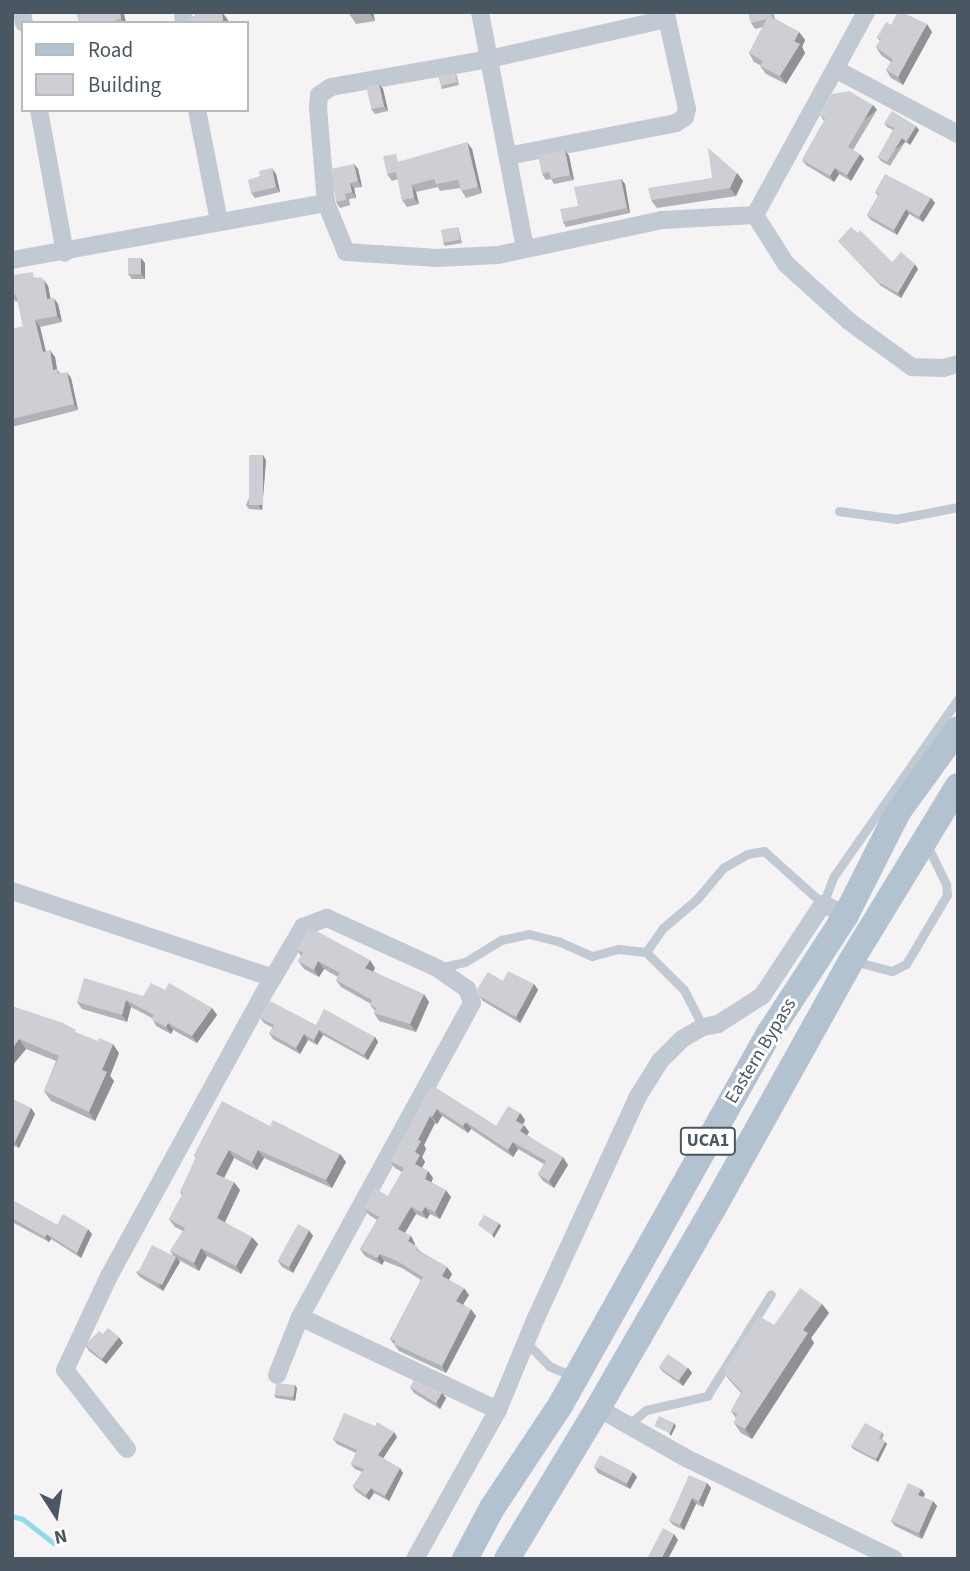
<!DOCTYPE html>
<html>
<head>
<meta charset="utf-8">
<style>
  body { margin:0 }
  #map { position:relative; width:970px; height:1571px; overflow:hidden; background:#f5f3f3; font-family:"Source Sans 3",sans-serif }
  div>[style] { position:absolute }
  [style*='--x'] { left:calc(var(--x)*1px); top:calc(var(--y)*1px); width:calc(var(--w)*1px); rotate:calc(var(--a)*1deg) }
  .stream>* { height:4.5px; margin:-2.25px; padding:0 2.25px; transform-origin:2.25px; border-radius:2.25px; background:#90daee }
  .lane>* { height:9px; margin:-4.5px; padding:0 4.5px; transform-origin:4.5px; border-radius:4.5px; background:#c1cad2 }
  .street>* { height:18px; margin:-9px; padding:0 9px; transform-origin:9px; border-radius:9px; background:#c1cad2 }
  .primary>* { height:26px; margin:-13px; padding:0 13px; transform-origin:13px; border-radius:13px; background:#b3c2d1 }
  .wall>* { inset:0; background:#b0b2b7 }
  .shaded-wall>* { inset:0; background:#909195; transform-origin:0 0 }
  .building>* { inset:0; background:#cdcfd5; transform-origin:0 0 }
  span { translate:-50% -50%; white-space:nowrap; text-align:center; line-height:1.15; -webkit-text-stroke:6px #fff; paint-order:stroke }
  .shield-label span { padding:2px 5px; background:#fff; border:2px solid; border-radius:5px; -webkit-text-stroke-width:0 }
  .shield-label { font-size:18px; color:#4a5661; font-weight:700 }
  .street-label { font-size:19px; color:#4a5661 }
  .frame { position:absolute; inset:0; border:14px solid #4a5661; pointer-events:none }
  .legend { position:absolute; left:21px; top:21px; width:228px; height:91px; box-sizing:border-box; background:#fff; border:2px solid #b7bbc0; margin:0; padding:9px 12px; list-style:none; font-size:21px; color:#4a5661 }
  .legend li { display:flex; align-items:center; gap:14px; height:35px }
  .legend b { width:35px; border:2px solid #b7bbc0 }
  .north { position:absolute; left:21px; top:1480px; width:70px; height:70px; -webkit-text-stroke:5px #fff; paint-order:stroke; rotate:168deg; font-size:19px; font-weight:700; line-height:28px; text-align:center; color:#4a5661 }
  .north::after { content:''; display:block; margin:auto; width:24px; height:32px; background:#4a5661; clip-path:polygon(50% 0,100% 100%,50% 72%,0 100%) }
</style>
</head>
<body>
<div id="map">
  <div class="stream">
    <i style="--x:12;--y:1516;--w:11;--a:15"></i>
    <i style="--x:23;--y:1519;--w:39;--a:38"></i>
  </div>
  <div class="lane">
    <i style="--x:839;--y:511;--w:58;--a:8"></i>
    <i style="--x:896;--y:519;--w:63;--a:-11"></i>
    <i style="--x:854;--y:961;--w:39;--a:15"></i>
    <i style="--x:892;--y:971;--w:16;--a:-27"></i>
    <i style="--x:906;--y:964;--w:80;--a:-59.3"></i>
    <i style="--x:947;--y:895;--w:11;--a:-95"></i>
    <i style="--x:946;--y:884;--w:43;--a:-116"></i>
    <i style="--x:439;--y:968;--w:27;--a:-13"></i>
    <i style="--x:465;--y:962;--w:42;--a:-31.4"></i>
    <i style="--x:501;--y:940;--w:29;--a:-12"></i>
    <i style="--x:529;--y:934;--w:32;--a:14"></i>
    <i style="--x:560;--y:942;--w:35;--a:24"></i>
    <i style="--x:592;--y:956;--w:27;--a:-15"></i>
    <i style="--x:618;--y:949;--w:28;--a:6"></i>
    <i style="--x:703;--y:1027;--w:42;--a:-117.2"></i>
    <i style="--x:684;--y:990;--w:54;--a:-135"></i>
    <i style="--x:646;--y:952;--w:29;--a:-55"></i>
    <i style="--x:663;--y:928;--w:45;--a:-40.5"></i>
    <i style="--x:697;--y:899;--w:40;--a:-50"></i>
    <i style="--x:723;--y:868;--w:28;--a:-30"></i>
    <i style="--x:747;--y:854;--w:17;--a:-10"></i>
    <i style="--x:764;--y:851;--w:79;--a:41.9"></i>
    <i style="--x:823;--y:904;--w:30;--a:-69"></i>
    <i style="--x:834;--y:876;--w:216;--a:-55"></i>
    <i style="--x:526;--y:1342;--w:33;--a:46"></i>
    <i style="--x:549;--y:1366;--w:25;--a:23"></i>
    <i style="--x:628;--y:1425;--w:23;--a:-40"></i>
    <i style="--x:646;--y:1410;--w:63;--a:-12.9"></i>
    <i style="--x:707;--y:1396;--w:120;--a:-57.9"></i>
  </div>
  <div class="street">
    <i style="--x:22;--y:12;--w:11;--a:80"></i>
    <i style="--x:183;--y:12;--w:11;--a:85"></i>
    <i style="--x:480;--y:12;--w:240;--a:79.2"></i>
    <i style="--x:835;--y:69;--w:139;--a:27.9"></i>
    <i style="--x:39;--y:110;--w:145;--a:79.7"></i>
    <i style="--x:197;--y:110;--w:113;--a:78.8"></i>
    <i style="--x:508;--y:156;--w:171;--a:-11.1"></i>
    <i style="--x:676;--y:123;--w:11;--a:-34"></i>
    <i style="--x:685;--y:117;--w:8;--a:-76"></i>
    <i style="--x:687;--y:109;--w:92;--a:-102.5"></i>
    <i style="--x:326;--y:203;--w:53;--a:67.8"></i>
    <i style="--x:346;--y:252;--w:91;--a:3.8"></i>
    <i style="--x:437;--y:258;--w:61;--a:-2.8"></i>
    <i style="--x:498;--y:255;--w:168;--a:-12"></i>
    <i style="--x:662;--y:220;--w:93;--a:-3.1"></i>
    <i style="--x:755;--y:215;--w:58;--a:57.7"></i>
    <i style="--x:786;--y:264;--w:86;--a:42.2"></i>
    <i style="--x:850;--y:322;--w:77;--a:36"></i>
    <i style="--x:912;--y:367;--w:31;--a:2"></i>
    <i style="--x:943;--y:368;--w:16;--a:-15"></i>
    <i style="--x:755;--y:215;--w:231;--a:-61.3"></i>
    <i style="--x:12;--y:260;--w:319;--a:-10.3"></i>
    <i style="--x:326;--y:203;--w:96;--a:-94.8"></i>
    <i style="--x:318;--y:107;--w:12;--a:-85"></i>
    <i style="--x:319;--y:95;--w:14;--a:-34"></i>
    <i style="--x:331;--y:87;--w:160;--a:-10"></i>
    <i style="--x:489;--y:59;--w:182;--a:-12.7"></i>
    <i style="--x:667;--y:19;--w:7;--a:-98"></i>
    <i style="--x:12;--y:891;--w:275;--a:18.4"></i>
    <i style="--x:277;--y:1375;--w:62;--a:-68.4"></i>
    <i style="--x:598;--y:1408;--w:101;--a:29.6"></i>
    <i style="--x:686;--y:1458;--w:231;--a:25.9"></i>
    <i style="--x:127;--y:1449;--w:100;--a:-128.1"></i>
    <i style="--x:65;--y:1370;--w:104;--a:-64.9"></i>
    <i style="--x:109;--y:1276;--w:328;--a:-61.3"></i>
    <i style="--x:267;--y:988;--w:71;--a:-59.5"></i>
    <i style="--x:303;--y:927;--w:26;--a:-21"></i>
    <i style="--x:327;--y:918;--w:121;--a:24.4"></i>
    <i style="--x:437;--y:968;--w:37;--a:35"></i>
    <i style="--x:467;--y:989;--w:15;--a:70"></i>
    <i style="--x:472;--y:1003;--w:358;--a:118.7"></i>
    <i style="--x:300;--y:1317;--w:219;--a:25.2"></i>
    <i style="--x:415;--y:1559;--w:171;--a:-60.9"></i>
    <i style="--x:498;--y:1410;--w:100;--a:-67.6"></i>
    <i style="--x:536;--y:1318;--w:242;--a:-65.3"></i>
    <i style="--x:637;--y:1098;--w:44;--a:-58.1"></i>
    <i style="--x:660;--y:1061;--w:31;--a:-45"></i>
    <i style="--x:682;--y:1039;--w:24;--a:-30"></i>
    <i style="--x:703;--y:1027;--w:15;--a:-11"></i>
    <i style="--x:718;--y:1024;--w:52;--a:-32.5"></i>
    <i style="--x:762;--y:996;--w:110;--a:-56.5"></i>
    <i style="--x:823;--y:904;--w:25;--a:26"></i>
  </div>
  <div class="primary">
    <i style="--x:465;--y:1559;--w:58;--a:-62.1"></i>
    <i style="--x:492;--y:1508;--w:125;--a:-56.4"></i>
    <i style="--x:561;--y:1404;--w:427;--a:-60.7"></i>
    <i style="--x:770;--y:1032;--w:140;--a:-57"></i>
    <i style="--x:846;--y:915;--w:115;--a:-63.2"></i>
    <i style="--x:898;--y:812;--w:102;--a:-54.1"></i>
    <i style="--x:507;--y:1559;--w:176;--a:-58.9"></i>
    <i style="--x:598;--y:1408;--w:230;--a:-60"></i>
    <i style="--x:713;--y:1209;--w:284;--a:-60.9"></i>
    <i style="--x:851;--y:961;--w:205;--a:-58.6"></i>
  </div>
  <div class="wall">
    <i style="clip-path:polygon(348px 12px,373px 12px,375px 21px,356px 24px)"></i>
    <i style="clip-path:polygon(748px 12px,773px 12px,775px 19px,799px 32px,805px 40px,802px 47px,805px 53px,786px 84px,766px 74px,760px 66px,760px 65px,754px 62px,749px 53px,763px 27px,755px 29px,751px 23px)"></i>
    <i style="clip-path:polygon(124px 13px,126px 23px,79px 23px)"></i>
    <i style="clip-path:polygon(891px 25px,932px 32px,903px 85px,891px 78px,886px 70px,891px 62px,881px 55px,876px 47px,880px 41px,877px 37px)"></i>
    <i style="clip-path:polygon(455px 73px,457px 76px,459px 85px,442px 89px,441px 86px)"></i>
    <i style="clip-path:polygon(379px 84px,383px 89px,388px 111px,375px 114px,371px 109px)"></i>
    <i style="clip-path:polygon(873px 105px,877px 110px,853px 150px,864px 159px,851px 181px,839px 174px,834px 182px,806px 165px,802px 160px,824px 121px,820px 115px)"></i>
    <i style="clip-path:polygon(884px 123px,919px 130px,910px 145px,905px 142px,890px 166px,881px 161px,878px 157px,893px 130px,887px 127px)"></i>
    <i style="clip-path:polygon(472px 149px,482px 193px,466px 198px,460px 188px,440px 191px,438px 187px,416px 192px,419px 204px,407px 207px,402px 200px,398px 179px,392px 181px,387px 174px,401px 160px,401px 162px)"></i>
    <i style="clip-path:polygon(565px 150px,569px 156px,574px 180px,554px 184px,551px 179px,546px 180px,542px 174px)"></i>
    <i style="clip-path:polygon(354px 164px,358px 169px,362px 187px,354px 188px,356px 198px,349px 199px,350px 205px,340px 208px,336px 202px)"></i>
    <i style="clip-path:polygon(737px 173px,743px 181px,736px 196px,657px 208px,651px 200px)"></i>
    <i style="clip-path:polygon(276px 174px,280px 192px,255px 198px,251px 193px,260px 176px)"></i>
    <i style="clip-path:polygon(621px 179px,625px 184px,630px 213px,566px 227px,563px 222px,578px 206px)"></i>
    <i style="clip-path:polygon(875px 192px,931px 198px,935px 203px,923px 222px,909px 214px,897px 235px,871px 220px,867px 215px,878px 196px)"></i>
    <i style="clip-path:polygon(458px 227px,459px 230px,462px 243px,445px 246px,443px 243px)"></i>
    <i style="clip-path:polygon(838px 241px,892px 262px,918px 269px,901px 298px,881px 286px)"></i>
    <i style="clip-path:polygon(145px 263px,145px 279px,132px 279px,128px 274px)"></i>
    <i style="clip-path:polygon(12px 275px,37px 278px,48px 286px,50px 298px,58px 304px,62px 322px,40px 327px,46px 351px,55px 357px,57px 369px,60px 373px,71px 378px,78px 410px,12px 427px,12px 397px,13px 396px,23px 326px,18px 301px,16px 302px,12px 297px)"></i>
    <i style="clip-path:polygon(266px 460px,262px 510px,249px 509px,246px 505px)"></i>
    <i style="clip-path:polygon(297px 950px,375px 968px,373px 971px,429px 1002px,416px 1032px,379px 1021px,374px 1013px,375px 1011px,370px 1005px,371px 1004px,341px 987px,336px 980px,338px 977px,324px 969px,319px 977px,304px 969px,298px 961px,301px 956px)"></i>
    <i style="clip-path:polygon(503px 981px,534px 984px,538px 990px,520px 1023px,483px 1001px,479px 996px)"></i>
    <i style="clip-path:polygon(165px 990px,212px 1008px,217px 1015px,197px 1043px,173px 1030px,171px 1034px,156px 1026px,152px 1018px,131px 1007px,127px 1022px,82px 1009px,77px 1002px,143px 996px)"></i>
    <i style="clip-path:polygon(12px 1006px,79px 1034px,119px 1053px,110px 1076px,114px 1081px,95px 1121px,51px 1101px,44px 1091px,56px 1061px,26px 1049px,12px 1066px)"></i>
    <i style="clip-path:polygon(260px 1018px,316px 1025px,375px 1037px,378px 1042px,368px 1060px,323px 1035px,317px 1045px,308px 1040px,300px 1054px,273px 1039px,269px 1033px,273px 1028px,264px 1023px)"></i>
    <i style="clip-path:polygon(431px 1085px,496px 1126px,520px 1113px,525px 1120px,523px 1125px,529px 1132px,527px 1135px,568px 1165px,554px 1188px,543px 1181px,538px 1174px,544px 1164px,518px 1149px,513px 1157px,471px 1129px,468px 1133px,442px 1116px,437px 1124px,435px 1123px,424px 1145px,426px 1149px,422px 1157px,425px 1162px,422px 1168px,428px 1171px,433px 1178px,431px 1182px,451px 1197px,440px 1219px,430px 1214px,427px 1219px,416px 1214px,405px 1233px,411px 1236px,415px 1244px,414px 1245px,421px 1252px,447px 1267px,452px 1274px,449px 1280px,469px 1295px,463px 1304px,476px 1316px,446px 1373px,399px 1351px,390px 1339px,421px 1280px,402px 1268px,384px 1261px,382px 1265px,365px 1256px,360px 1249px,377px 1220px,369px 1215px,364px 1208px,388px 1196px,402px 1172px,395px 1168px,390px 1161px)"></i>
    <i style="clip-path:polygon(12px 1101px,31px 1108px,35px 1114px,19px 1148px,12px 1145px)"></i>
    <i style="clip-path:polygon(270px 1126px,340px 1154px,346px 1162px,332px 1188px,264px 1158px,257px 1170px,234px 1158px,224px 1178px,240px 1190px,225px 1222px,258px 1244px,241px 1274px,207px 1256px,199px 1271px,179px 1260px,180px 1262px,163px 1291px,140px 1277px,136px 1272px,173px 1255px,170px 1251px,183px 1231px,175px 1227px,169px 1219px,182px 1195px,180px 1192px,196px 1158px,194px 1155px)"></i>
    <i style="clip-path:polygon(12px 1200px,57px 1225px,92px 1234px,81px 1258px,51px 1239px,49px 1242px,12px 1222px)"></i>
    <i style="clip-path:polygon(313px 1236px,293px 1273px,282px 1267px,278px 1261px)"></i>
    <i style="clip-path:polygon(822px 1304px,829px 1313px,811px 1338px,814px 1343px,752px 1439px,741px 1433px,734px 1423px,736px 1418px,731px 1411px,741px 1393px,730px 1381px,723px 1372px,774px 1325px)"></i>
    <i style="clip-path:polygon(103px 1334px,123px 1343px,106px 1364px,89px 1351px,85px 1345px)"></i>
    <i style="clip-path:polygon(659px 1367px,688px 1368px,692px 1373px,683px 1386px,663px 1372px)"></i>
    <i style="clip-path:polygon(295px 1385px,297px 1388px,295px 1401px,276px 1398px,274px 1395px)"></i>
    <i style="clip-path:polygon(410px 1387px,442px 1393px,446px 1398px,440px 1409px,414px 1393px)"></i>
    <i style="clip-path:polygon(882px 1432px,884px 1435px,882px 1439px,887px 1444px,878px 1462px,853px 1449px,851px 1446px)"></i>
    <i style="clip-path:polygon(397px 1437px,383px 1458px,403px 1473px,389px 1501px,374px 1493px,369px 1500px,356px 1491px,353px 1486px,362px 1472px,355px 1469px,351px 1464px,356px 1453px,337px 1444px,333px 1439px)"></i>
    <i style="clip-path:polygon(594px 1467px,637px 1477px,630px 1489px,598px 1473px)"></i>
    <i style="clip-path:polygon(707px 1483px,711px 1488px,703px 1507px,696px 1504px,684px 1530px,673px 1525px,669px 1520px)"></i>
    <i style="clip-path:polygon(921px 1489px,925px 1494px,923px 1497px,937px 1506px,922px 1539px,895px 1526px,891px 1521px)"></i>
  </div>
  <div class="shaded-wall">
    <i style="clip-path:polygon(120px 12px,123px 12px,126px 23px,124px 23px,121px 19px)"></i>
    <i style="clip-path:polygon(222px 12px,228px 20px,228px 23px,223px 23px)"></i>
    <i style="clip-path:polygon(369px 12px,373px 12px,375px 21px)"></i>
    <i style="clip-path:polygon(927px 24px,932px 32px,903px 85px,898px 77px)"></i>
    <i style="clip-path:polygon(799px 32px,805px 40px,802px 47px,805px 53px,786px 84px,780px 76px)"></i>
    <i style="clip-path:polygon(379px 84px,383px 89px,388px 111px,384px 106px)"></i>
    <i style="left:873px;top:105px;width:6px;height:49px;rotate:51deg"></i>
    <i style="clip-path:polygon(916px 126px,919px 130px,910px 145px,907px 141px)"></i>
    <i style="left:902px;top:138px;width:5px;height:28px;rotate:53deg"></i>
    <i style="clip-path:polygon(467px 142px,472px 149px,482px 193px,478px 187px)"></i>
    <i style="clip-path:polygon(565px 150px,569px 156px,574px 180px,570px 175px)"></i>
    <i style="clip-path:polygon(860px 154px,864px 159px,851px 181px,847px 175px)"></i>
    <i style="clip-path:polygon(354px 164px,358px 169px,362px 187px,358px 181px)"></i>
    <i style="clip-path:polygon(272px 168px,276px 174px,280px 192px,276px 187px)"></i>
    <i style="clip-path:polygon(835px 168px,839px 174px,834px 182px,830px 176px)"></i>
    <i style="clip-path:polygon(737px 173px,743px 181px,736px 196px,730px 188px)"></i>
    <i style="clip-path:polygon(621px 179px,625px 184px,630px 213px,627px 208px)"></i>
    <i style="clip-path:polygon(350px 183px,354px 188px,356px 198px,352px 192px)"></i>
    <i style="clip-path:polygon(412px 185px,416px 192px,419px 204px,414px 198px)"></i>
    <i style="clip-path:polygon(931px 198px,935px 203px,923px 222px,919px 217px)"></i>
    <i style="clip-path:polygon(906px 209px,909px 214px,897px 235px,894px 230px)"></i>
    <i style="clip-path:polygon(141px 258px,145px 263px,145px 279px,141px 273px)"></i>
    <i style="clip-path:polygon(915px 264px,918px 269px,901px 298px,898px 293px)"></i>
    <i style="clip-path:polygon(44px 280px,48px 286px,52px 305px,47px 299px)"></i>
    <i style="clip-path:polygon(54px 298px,58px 304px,62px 322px,57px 316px)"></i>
    <i style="clip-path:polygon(35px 320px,40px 327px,47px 358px,43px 352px)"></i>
    <i style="clip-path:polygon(50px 350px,55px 357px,58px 376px,53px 370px)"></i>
    <i style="clip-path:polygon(67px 372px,71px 378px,78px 410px,74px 404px)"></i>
    <i style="clip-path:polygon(263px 455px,266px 460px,262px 510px,259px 506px)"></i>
    <i style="clip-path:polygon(370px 960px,375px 968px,371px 976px,365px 968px)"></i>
    <i style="clip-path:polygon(318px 961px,324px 969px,319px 977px,314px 970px)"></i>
    <i style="clip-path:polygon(534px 984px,538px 990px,520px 1023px,516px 1017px)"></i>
    <i style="clip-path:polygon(424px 994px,429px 1002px,416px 1032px,410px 1024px)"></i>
    <i style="clip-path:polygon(126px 1000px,131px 1007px,127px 1022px,122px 1015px)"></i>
    <i style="clip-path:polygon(212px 1008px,217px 1015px,197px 1043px,192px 1036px)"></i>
    <i style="clip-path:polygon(168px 1023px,173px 1030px,171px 1034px,166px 1027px)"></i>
    <i style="clip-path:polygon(319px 1030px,323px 1035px,317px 1045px,314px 1040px)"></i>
    <i style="clip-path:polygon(304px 1034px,308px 1040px,300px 1054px,296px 1048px)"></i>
    <i style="clip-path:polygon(375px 1037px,378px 1042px,368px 1060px,364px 1055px)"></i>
    <i style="clip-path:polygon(19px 1039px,26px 1049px,12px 1066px,12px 1049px)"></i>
    <i style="clip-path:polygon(113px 1044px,119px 1053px,110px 1076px,114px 1081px,95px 1121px,89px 1112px,102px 1070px)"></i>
    <i style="clip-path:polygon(31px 1108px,35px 1114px,19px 1148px,15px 1142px)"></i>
    <i style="clip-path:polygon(437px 1109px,442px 1116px,437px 1124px,432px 1117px)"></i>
    <i style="clip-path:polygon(520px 1113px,525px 1120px,521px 1128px,516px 1121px)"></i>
    <i style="clip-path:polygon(430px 1116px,435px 1123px,424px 1145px,426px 1149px,422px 1157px,425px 1162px,420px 1171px,415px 1164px,415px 1152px,418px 1140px)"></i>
    <i style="clip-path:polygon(466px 1122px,471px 1129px,468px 1133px,463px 1126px)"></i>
    <i style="clip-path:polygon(524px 1125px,529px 1132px,525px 1138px,520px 1131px)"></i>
    <i style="clip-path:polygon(513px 1142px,518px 1149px,513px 1157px,508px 1150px)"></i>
    <i style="clip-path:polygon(229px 1150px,234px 1158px,222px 1182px,216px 1174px)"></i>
    <i style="clip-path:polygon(258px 1150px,264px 1158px,257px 1170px,252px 1162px)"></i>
    <i style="clip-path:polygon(340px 1154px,346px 1162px,332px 1188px,326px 1180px)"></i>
    <i style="clip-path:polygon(563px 1157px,568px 1165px,554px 1188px,549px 1181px)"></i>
    <i style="clip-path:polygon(428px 1171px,433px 1178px,430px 1186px,425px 1179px)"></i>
    <i style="clip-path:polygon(234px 1182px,240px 1190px,223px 1226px,217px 1218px)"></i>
    <i style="clip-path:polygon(446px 1190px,451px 1197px,440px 1219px,435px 1212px)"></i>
    <i style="clip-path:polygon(411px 1207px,416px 1214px,403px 1236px,398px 1229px)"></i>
    <i style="clip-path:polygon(425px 1207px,430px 1214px,427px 1219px,422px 1212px)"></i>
    <i style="clip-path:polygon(499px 1223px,501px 1226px,494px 1238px,492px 1235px)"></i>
    <i style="clip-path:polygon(88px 1229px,92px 1234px,81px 1258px,77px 1253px)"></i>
    <i style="clip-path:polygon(309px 1230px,313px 1236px,293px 1273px,289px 1267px)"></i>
    <i style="clip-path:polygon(47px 1234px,51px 1239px,49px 1242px,45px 1237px)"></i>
    <i style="clip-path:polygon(411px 1236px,415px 1244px,413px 1248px,408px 1241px)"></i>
    <i style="clip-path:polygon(252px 1237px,258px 1244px,241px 1274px,236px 1266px)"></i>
    <i style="clip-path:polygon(201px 1248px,207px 1256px,199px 1271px,194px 1263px)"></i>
    <i style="clip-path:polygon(380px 1254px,384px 1261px,382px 1265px,377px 1258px)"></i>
    <i style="clip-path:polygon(176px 1257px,180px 1262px,163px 1291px,159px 1285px)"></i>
    <i style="clip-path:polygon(447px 1267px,452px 1274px,447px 1283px,442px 1276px)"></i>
    <i style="clip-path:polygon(464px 1288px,469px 1295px,461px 1308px,456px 1301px)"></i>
    <i style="clip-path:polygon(822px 1304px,829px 1313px,811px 1338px,814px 1343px,752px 1439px,745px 1429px,803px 1330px)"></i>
    <i style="clip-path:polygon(471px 1309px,476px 1316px,446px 1373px,442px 1366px)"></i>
    <i style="clip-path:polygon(119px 1337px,123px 1343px,106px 1364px,102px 1359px)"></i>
    <i style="clip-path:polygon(688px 1368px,692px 1373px,683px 1386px,679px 1380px)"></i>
    <i style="clip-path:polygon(295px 1385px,297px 1388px,295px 1401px,293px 1398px)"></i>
    <i style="clip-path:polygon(442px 1393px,446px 1398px,440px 1409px,436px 1403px)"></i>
    <i style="clip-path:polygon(674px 1423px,676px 1426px,671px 1436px,669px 1433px)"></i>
    <i style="clip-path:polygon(394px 1432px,397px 1437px,382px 1460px,378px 1455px)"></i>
    <i style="clip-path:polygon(885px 1442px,887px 1444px,878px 1462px,876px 1459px)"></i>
    <i style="clip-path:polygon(400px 1468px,403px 1473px,389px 1501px,385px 1496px)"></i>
    <i style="clip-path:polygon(633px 1472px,637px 1477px,630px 1489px,626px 1484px)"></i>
    <i style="clip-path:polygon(707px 1483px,711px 1488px,703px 1507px,699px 1501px)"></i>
    <i style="clip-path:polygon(371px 1488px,374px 1493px,369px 1500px,366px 1495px)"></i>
    <i style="clip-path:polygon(921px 1489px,925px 1494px,922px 1500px,918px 1495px)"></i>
    <i style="clip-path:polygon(692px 1498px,696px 1504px,684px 1530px,680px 1525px)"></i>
    <i style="clip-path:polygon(933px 1501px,937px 1506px,922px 1539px,919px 1533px)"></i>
    <i style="clip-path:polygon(674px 1534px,678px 1540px,668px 1559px,661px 1559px)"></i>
  </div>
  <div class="building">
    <i style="clip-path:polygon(81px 12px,120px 12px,121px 19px,116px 20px,116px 23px,79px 23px,76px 13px)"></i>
    <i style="clip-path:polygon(194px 12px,214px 12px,214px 13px,222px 12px,223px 23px,185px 23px,189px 16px,195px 16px)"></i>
    <i style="clip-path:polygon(748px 12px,771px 12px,772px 18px,768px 16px,767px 19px,751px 23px)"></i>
    <i style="clip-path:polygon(898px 12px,902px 12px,927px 24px,898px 77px,886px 70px,893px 60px,876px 47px,881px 39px,877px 37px,886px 22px,891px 25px)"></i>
    <i style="clip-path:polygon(768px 16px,799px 32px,794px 41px,800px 44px,780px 76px,760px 66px,763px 61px,749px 53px)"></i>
    <i style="clip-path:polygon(455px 73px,457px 82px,441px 86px,438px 76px)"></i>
    <i style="left:379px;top:84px;width:23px;height:13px;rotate:77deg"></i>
    <i style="clip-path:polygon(849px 91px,873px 105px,848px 147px,860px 154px,847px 175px,835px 168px,830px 176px,802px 160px,825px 119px,820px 115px,832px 94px)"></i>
    <i style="clip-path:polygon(892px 111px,916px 126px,907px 141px,902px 138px,887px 162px,878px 157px,894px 128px,884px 123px)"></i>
    <i style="clip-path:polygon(467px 142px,478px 187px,461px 191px,458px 180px,436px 184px,434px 179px,412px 185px,414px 198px,402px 200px,396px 172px,387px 174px,383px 156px,396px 154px,398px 162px)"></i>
    <i style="clip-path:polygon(708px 148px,737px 173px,730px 188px,651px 200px,648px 188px,712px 178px)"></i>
    <i style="clip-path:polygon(565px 150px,570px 175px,551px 179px,549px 172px,542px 174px,538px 155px)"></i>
    <i style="clip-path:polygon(354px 164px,358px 181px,350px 183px,352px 192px,345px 194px,346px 200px,336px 202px,331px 169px)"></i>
    <i style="clip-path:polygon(272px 168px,276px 187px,251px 193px,248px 180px,260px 176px,259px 171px)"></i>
    <i style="clip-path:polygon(885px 174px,931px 198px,919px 217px,906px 209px,894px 230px,867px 215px,879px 194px,875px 192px)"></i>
    <i style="clip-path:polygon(621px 179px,627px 208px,563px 222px,560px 209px,578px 206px,574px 187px)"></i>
    <i style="left:458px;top:227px;width:13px;height:17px;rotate:81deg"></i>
    <i style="clip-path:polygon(851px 227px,858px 233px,860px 230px,892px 262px,901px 252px,915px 264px,898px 293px,878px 282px,838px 241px)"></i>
    <i style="left:128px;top:258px;width:13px;height:16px"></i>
    <i style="clip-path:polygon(33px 272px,34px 279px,41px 277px,44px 280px,47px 299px,54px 298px,57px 316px,35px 320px,43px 352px,50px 350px,53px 370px,57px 369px,58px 374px,67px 372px,74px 404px,12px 419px,12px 397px,13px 396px,12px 389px,12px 329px,23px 326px,16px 295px,12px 296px,12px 275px)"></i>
    <i style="left:249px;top:455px;width:14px;height:50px"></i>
    <i style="clip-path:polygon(309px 927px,370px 960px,365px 968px,424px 994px,410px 1024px,374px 1013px,376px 1008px,370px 1005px,372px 1000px,336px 980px,340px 973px,318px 961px,314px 970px,298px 961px,303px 953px,297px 950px)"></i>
    <i style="clip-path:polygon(508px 971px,534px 984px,516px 1017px,479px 996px,477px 989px,488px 972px,503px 981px)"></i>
    <i style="clip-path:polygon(84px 978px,143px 996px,151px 983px,165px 990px,169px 983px,212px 1008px,192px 1036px,168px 1023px,166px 1027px,151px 1019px,154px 1015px,126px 1000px,122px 1015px,77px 1002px)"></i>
    <i style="clip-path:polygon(270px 1001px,316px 1025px,324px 1009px,375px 1037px,364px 1055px,319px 1030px,314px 1040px,304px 1034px,296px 1048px,269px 1033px,274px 1025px,260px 1018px)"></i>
    <i style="clip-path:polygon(12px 1006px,63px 1023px,76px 1030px,75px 1032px,98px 1041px,99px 1038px,113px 1044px,102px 1070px,107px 1072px,89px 1112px,44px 1091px,59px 1056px,19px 1039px,12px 1049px)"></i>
    <i style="clip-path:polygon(431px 1085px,496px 1126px,508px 1106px,520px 1113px,516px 1121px,524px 1125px,520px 1131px,563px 1157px,549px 1181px,538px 1174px,546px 1161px,513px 1142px,508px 1150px,466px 1122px,463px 1126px,437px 1109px,432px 1117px,430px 1116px,418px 1140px,421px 1141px,415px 1152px,420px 1155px,415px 1164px,428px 1171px,425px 1179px,446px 1190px,435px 1212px,425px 1207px,422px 1212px,411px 1207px,398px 1229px,411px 1236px,408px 1241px,418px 1247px,416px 1250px,447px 1267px,442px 1276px,464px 1288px,456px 1301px,471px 1309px,442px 1366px,394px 1344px,396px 1341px,390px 1339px,423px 1277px,397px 1261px,380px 1254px,377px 1258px,360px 1249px,379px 1217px,364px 1208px,375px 1188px,388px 1196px,404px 1168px,390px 1161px)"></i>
    <i style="clip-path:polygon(13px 1099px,31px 1108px,15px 1142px,12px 1141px)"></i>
    <i style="clip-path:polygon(222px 1101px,270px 1126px,273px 1120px,340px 1154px,326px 1180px,258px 1150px,252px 1162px,229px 1150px,216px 1174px,234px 1182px,217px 1218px,252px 1237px,236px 1266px,201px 1248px,194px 1263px,170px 1251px,185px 1228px,169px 1219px,183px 1193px,180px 1192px,196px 1157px,194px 1155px)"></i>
    <i style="clip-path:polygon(12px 1200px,57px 1225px,63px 1214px,88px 1229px,77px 1253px,47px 1234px,45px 1237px,12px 1218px)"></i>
    <i style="clip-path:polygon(484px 1215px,499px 1223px,492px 1235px,478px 1225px)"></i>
    <i style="left:298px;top:1224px;width:13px;height:42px;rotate:29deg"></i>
    <i style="left:152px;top:1245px;width:27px;height:31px;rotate:27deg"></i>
    <i style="clip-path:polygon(800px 1288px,822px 1304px,803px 1330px,808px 1333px,745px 1429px,734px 1423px,737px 1414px,731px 1411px,742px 1392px,723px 1372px,759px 1316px,774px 1325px)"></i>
    <i style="clip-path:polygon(108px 1328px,119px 1337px,102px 1359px,85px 1345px,99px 1331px,103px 1334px)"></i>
    <i style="left:668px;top:1354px;width:24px;height:16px;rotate:35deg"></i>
    <i style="clip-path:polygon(414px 1380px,442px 1393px,436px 1403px,410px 1387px)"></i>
    <i style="left:276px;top:1383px;width:19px;height:12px;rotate:6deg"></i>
    <i style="clip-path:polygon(344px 1413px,375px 1426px,377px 1422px,394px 1432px,378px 1455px,400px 1468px,385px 1496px,371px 1488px,366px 1495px,353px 1486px,364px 1469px,351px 1464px,357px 1450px,333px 1439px)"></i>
    <i style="left:659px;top:1416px;width:17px;height:11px;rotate:25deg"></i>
    <i style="clip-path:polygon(865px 1423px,882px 1432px,879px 1438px,885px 1442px,876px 1459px,851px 1446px)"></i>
    <i style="left:600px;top:1455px;width:37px;height:13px;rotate:27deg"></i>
    <i style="clip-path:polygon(689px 1475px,707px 1483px,699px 1501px,692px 1498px,680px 1525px,669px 1520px)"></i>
    <i style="clip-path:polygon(908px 1483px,921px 1489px,918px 1495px,933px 1501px,919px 1533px,891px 1521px)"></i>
    <i style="clip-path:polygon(663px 1528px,674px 1534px,661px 1559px,647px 1559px)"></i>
  </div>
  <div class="shield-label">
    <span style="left:708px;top:1141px">UCA1</span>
  </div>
  <div class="street-label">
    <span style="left:761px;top:1051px;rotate:-59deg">Eastern Bypass</span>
  </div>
  <div class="frame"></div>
  <ul class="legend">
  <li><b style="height:9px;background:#b3c2d1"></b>Road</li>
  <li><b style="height:19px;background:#cdcfd5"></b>Building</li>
  </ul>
  <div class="north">N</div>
</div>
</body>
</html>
